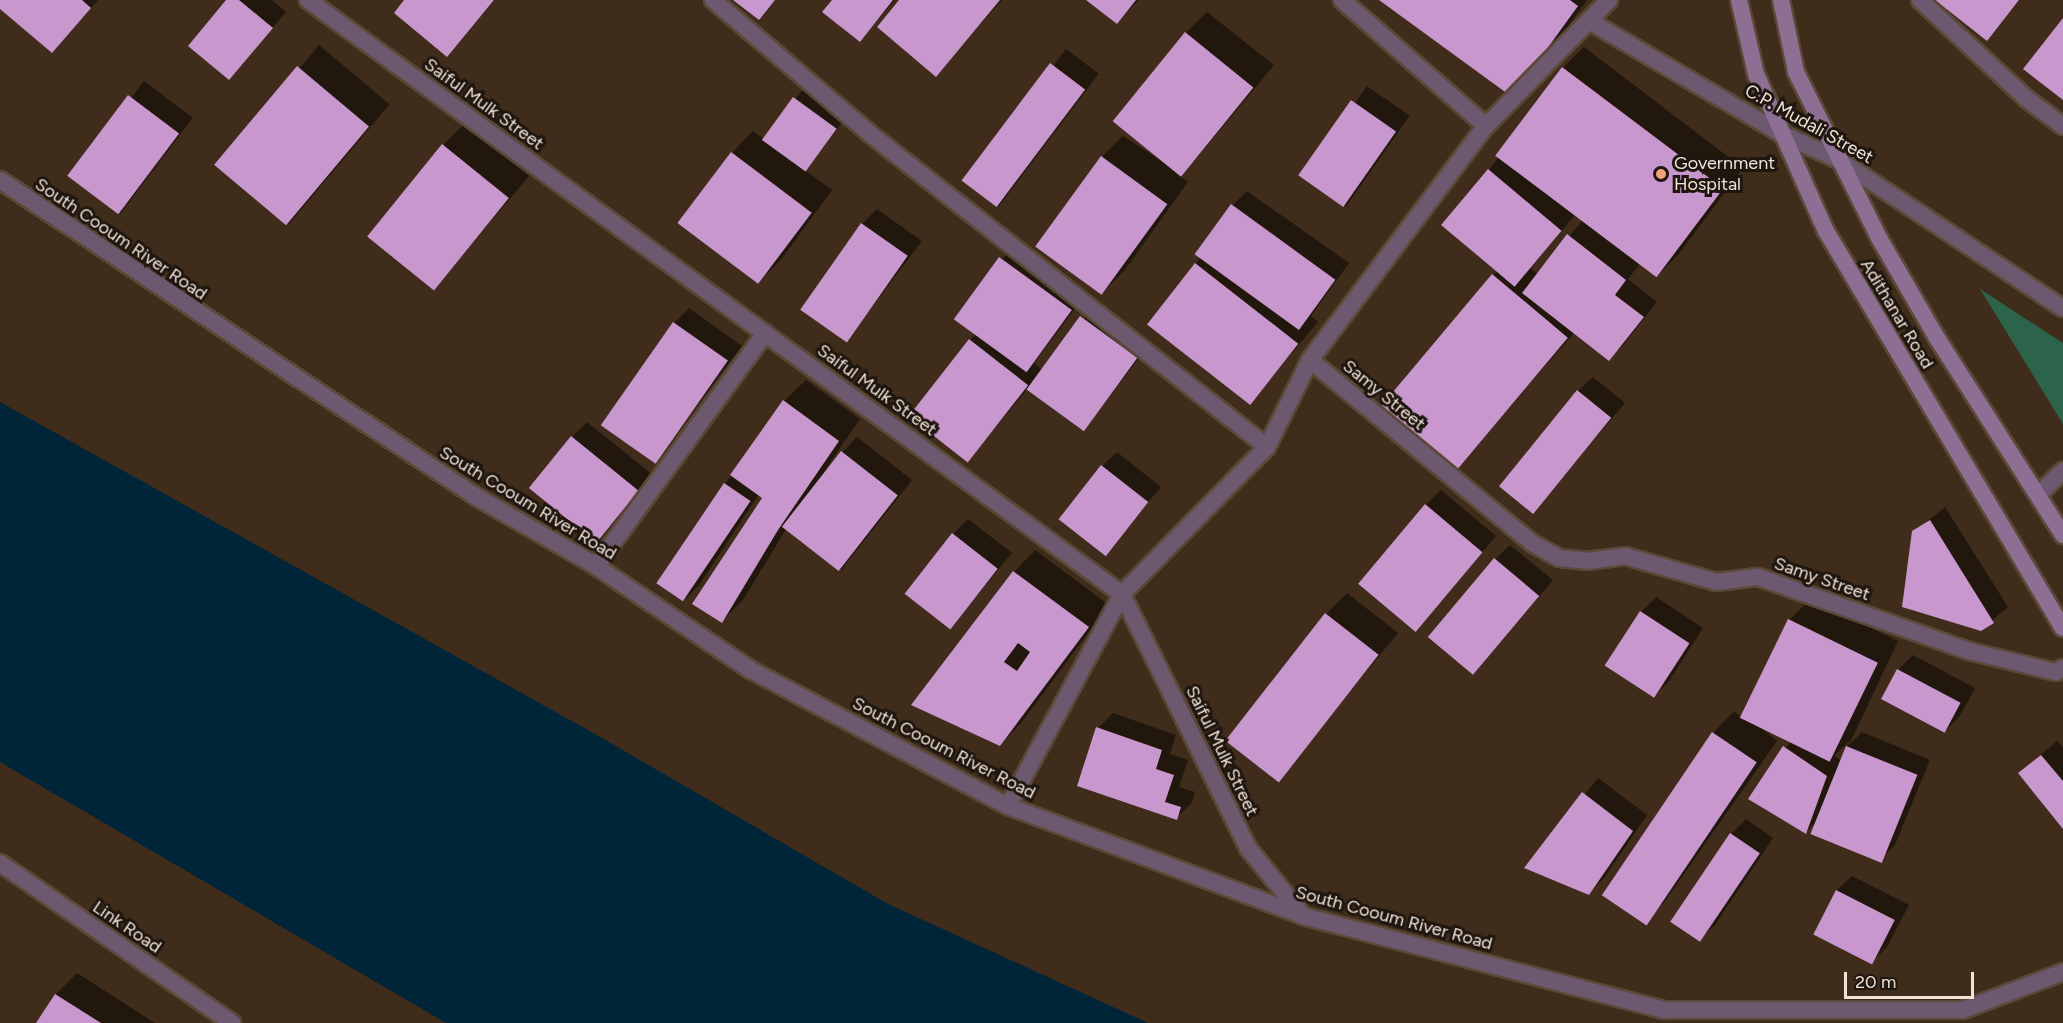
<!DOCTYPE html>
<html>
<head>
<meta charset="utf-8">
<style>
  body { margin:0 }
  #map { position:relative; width:2063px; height:1023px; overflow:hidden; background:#3f2c1a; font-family:Figtree,sans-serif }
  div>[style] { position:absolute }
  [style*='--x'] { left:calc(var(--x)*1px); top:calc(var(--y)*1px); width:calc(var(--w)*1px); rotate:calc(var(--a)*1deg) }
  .green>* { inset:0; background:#2b644a }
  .water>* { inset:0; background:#002538 }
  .shadow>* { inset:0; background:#0007; transform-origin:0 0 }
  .building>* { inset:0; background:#c897cd; transform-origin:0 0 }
  .roads { filter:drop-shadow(2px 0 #5b4938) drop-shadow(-2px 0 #5b4938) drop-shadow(0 2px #5b4938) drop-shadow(0 -2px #5b4938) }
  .minor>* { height:16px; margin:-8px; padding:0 8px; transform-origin:8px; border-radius:8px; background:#6c5970 }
  .tertiary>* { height:16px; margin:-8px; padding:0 8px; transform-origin:8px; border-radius:8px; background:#6c5970 }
  .secondary>* { height:16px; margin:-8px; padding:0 8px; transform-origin:8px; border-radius:8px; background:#8c6f93 }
  .dots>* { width:16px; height:16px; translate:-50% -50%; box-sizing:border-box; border:3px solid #1f160f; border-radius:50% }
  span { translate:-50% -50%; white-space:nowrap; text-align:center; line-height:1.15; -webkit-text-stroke:6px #1f160f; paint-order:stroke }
  .street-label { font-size:18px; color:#efe3d8 }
  .poi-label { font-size:18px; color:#efe3d8 }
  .left { translate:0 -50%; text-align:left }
  .scale { position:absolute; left:1844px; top:972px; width:130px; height:27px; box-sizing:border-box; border:3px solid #efe3d8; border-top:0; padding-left:8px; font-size:18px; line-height:21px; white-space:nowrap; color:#efe3d8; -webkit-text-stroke:4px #1f160f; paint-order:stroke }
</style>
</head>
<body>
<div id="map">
  <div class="green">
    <i style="clip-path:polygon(1980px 289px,2063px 343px,2063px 424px)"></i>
  </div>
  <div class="water">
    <i style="clip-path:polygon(0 402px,595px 734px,888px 904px,1148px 1023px,446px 1023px,0 762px)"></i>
  </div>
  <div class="shadow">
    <i style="clip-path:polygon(0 0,98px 0,52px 51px,0 7px)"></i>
    <i style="clip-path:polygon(228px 0,272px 0,286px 12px,229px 78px)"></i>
    <i style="clip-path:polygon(406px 0,495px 0,447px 55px)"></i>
    <i style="clip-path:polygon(834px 0,895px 0,860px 40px)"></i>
    <i style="clip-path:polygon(900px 0,1002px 0,936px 75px)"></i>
    <i style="clip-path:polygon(1088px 0,1139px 0,1117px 22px)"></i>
    <i style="clip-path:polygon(1381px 0,1587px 0,1533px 74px)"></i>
    <i style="clip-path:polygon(1937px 0,2020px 0,1987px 39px)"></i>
    <i style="clip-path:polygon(1207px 12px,1274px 65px,1181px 177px,1188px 182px,1124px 271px,1103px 292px,1102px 157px,1123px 136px,1181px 174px,1186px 33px)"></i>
    <i style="left:319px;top:45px;width:92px;height:158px;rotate:40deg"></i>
    <i style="clip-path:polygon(evenodd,1584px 47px,1743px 168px,1678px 255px,1657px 276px,1640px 264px,1628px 279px,1657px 302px,1624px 344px,1609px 359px,1575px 332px,1457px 467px,1493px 275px,1498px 270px,1489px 170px,1563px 68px,1584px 47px,1576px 214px,1583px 220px,1538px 274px,1530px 268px,1576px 214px)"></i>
    <i style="left:1066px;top:49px;width:41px;height:167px;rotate:37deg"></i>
    <i style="left:144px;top:81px;width:61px;height:121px;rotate:37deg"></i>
    <i style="clip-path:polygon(808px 83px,850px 113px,805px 170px,832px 190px,780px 261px,758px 282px,732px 153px,753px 131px,764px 139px)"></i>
    <i style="left:1367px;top:86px;width:52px;height:111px;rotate:35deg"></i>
    <i style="clip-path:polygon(464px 124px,529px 176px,434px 289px,443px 145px)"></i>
    <i style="clip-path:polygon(1247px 191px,1349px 263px,1311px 316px,1318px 322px,1250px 402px,1196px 264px,1233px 205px)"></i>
    <i style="clip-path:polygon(877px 209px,922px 241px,846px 341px,862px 224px)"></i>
    <i style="clip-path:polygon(1015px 243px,1086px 294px,1034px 363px,1043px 371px,1096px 303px,1151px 342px,1085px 429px,1028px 388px,968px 460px,970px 340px,976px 334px,956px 320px)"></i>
    <i style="clip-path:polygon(689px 308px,742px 346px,654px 462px,674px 323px)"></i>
    <i style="clip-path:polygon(1593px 377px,1625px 403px,1532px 511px,1578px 391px)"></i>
    <i style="clip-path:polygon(806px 380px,860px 419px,824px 471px,857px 437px,912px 480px,841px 570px,786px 529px,743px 600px,722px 621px,764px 498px,759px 494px,699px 585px,685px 600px,725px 484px,784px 401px)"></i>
    <i style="clip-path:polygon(587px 422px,653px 475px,598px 541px,572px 437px)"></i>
    <i style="clip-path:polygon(1117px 452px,1161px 487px,1104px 554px,1102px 466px)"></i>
    <i style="clip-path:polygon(1441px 490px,1496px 536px,1415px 630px,1426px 505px)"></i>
    <i style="clip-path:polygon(1945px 507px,2008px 607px,1981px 630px,1914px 532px)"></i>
    <i style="clip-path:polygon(968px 519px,1012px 553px,951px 627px,953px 534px)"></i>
    <i style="clip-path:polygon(1510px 545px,1553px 580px,1474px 673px,1495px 559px)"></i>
    <i style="clip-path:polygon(1035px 550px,1109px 605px,1021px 723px,1000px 745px,914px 705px,1014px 572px)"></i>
    <i style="clip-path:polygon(1347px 593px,1398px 633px,1277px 780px,1326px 614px)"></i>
    <i style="clip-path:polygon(1656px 597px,1703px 628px,1669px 681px,1654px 696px,1641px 612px)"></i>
    <i style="clip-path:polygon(evenodd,1811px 599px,1898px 641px,1849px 745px,1862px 732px,1930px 760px,1895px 845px,1880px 860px,1818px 820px,1806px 832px,1750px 799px,1791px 741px,1755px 723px,1777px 741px,1665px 901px,1644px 922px,1713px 733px,1734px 711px,1743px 718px,1789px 620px,1811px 599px,1850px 740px,1847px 748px,1842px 761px,1834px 756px,1850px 740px)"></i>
    <i style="clip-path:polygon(1913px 655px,1975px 688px,1960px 716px,1945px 731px,1898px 670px)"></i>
    <i style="clip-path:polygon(1113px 713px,1176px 735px,1170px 754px,1188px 760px,1179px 787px,1195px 792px,1191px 804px,1176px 818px,1098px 728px)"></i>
    <i style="clip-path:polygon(2057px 741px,2063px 748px,2063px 826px,2020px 773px)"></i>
    <i style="clip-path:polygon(1598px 778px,1647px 815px,1604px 878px,1589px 893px,1526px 867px)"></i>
    <i style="clip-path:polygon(1746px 819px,1773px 838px,1715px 925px,1700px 939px,1672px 921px,1731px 834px)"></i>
    <i style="clip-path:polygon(1852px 876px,1909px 905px,1887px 947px,1872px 962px,1837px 890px)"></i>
    <i style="clip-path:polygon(77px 973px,155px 1023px,37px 1023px,56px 994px)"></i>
  </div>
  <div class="building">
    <i style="clip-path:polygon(0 0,82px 0,91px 8px,52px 53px,0 9px)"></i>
    <i style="clip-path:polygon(226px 0,239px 0,273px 28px,229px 80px,188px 46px)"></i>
    <i style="clip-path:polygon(404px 0,494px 0,447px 57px,394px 13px)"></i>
    <i style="clip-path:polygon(733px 0,775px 0,759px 20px)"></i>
    <i style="clip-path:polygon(832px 0,893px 0,860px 42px,822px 12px)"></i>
    <i style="clip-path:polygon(899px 0,1000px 0,936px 77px,877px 27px)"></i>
    <i style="clip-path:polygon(1086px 0,1136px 0,1117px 24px)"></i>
    <i style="clip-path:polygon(1379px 0,1570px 0,1578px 6px,1512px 97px)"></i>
    <i style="clip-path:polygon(1935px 0,2019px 0,1987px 41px)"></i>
    <i style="clip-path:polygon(2063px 18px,2063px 100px,2023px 69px)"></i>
    <i style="left:1185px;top:32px;width:88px;height:115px;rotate:39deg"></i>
    <i style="left:1050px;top:63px;width:44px;height:147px;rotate:37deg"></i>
    <i style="left:297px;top:66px;width:94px;height:129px;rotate:40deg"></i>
    <i style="left:1562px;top:67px;width:202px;height:111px;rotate:37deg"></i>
    <i style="left:128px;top:95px;width:64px;height:101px;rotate:37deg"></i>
    <i style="left:793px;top:97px;width:54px;height:53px;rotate:36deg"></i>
    <i style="left:1351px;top:100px;width:55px;height:92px;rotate:35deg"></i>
    <i style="left:442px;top:144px;width:86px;height:119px;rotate:39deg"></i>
    <i style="left:731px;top:152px;width:101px;height:89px;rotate:37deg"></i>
    <i style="left:1101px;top:156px;width:82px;height:112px;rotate:36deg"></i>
    <i style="left:1488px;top:169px;width:96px;height:73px;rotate:40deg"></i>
    <i style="left:1231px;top:204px;width:129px;height:62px;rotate:36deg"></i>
    <i style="left:861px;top:223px;width:57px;height:106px;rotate:35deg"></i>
    <i style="clip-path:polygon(1567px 234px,1626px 280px,1615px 295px,1644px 317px,1609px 361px,1522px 293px)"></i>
    <i style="left:999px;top:257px;width:90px;height:77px;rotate:36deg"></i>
    <i style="left:1195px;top:263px;width:131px;height:78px;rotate:38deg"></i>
    <i style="left:1492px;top:274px;width:99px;height:172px;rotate:40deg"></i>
    <i style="left:1080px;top:316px;width:71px;height:91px;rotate:36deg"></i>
    <i style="left:673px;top:322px;width:67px;height:126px;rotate:35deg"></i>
    <i style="left:969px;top:339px;width:75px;height:98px;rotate:38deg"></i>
    <i style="left:1577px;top:390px;width:44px;height:124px;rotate:39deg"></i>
    <i style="clip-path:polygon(783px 400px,839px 441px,778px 530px,722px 623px,692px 604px,762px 498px,730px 475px)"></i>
    <i style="left:571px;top:436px;width:87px;height:67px;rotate:39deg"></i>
    <i style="left:841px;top:451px;width:72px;height:96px;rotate:38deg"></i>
    <i style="left:1101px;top:465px;width:60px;height:69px;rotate:38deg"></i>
    <i style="left:724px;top:483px;width:32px;height:121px;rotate:34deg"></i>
    <i style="left:1425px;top:504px;width:75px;height:104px;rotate:40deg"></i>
    <i style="clip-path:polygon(1930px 520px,1994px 623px,1981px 631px,1902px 607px,1912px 531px)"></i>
    <i style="left:952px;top:533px;width:58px;height:77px;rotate:38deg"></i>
    <i style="left:1494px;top:558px;width:59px;height:103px;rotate:40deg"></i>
    <i style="clip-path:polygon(evenodd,1013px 571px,1089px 627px,1000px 746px,911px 705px,1013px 571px,1018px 643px,1030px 652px,1017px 671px,1004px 662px,1018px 643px)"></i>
    <i style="left:1640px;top:611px;width:59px;height:65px;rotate:33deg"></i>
    <i style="left:1325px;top:613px;width:68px;height:162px;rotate:38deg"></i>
    <i style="left:1788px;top:619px;width:100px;height:110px;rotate:26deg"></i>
    <i style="left:1897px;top:669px;width:72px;height:34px;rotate:28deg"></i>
    <i style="clip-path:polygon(1096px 727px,1162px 750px,1156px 769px,1174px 775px,1165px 802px,1181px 807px,1177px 820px,1077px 786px)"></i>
    <i style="left:1712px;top:732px;width:54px;height:197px;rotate:34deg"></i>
    <i style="clip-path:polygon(1783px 746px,1827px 776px,1806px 834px,1748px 799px)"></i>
    <i style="left:1846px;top:746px;width:77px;height:95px;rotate:22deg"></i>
    <i style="clip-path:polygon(2041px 755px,2063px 781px,2063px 829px,2018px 773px)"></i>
    <i style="clip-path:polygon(1582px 792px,1633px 831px,1589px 895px,1524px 868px)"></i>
    <i style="left:1730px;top:833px;width:36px;height:107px;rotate:34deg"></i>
    <i style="left:1836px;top:890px;width:66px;height:50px;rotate:27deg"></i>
    <i style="clip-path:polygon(55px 994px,101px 1023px,36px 1023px)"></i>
  </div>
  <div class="roads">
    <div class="minor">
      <i style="--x:308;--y:0;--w:1008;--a:36.12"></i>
      <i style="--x:1122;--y:594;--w:284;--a:63.6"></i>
      <i style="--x:1248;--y:848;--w:87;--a:51"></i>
      <i style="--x:713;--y:0;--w:205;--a:40.4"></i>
      <i style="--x:869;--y:133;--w:507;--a:38.27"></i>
      <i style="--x:1342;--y:0;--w:191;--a:41.2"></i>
      <i style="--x:1920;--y:0;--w:146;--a:42.8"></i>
      <i style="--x:2027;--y:99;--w:45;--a:36.9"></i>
      <i style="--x:1591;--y:22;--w:219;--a:30.4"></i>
      <i style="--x:1780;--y:133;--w:65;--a:24.6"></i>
      <i style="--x:1839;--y:160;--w:268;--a:33.5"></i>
      <i style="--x:1310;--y:360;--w:288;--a:39.5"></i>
      <i style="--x:1532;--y:543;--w:31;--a:29"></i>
      <i style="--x:1559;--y:558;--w:27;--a:6"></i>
      <i style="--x:1586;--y:561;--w:39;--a:-7"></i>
      <i style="--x:1625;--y:556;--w:95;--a:15.9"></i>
      <i style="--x:1716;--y:582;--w:42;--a:-6.8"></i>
      <i style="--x:1758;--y:577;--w:224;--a:19.3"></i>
      <i style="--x:1969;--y:651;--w:89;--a:13.6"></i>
      <i style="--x:2056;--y:672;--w:8;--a:-30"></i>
      <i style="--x:2038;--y:495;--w:35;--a:-44"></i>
      <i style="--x:596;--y:566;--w:288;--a:-54"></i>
      <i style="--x:1008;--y:806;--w:241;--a:-61.7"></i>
      <i style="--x:1122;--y:594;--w:206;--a:-45.4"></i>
      <i style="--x:1267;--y:447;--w:97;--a:-63.7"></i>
      <i style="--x:1310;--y:360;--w:293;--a:-53.1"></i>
      <i style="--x:1486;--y:126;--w:176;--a:-45.7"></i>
    </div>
    <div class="tertiary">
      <i style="--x:0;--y:180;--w:571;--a:33.63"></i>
      <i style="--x:475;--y:496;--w:140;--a:30"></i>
      <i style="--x:596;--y:566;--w:187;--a:33.9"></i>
      <i style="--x:751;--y:670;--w:291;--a:27.9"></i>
      <i style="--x:1008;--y:806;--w:315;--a:20.4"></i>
      <i style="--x:1303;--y:916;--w:373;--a:14.6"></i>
      <i style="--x:1664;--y:1010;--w:299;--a:0"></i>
      <i style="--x:1963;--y:1010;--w:107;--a:-20.8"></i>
      <i style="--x:0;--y:863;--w:282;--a:34.6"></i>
    </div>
    <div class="secondary">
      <i style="--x:1739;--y:0;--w:76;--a:77.1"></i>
      <i style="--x:1756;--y:74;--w:172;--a:66"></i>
      <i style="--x:1826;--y:231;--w:462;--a:59.2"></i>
      <i style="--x:1781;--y:0;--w:74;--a:78.2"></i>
      <i style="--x:1796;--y:72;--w:186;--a:63.4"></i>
      <i style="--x:1879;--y:238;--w:116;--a:59.9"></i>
      <i style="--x:1937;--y:338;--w:234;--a:57.4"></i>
    </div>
  </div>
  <div class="dots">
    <i style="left:1661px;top:174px;background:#efa378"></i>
  </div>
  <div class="street-label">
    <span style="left:484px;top:104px;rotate:36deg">Saiful Mulk Street</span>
    <span style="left:1809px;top:124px;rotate:29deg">C.P. Mudali Street</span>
    <span style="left:121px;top:239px;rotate:34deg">South Cooum River Road</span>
    <span style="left:1897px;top:314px;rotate:59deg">Adithanar Road</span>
    <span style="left:877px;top:390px;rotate:36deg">Saiful Mulk Street</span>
    <span style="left:1384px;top:395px;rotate:39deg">Samy Street</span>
    <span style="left:528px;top:503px;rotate:31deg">South Cooum River Road</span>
    <span style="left:1822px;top:579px;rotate:19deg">Samy Street</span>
    <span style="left:944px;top:748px;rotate:27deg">South Cooum River Road</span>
    <span style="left:1222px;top:751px;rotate:64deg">Saiful Mulk Street</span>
    <span style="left:1394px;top:918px;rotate:15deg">South Cooum River Road</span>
    <span style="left:127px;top:927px;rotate:34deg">Link Road</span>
  </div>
  <div class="poi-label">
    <span class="left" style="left:1674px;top:174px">Government<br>Hospital</span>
  </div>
  <div class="scale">20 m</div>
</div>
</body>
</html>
